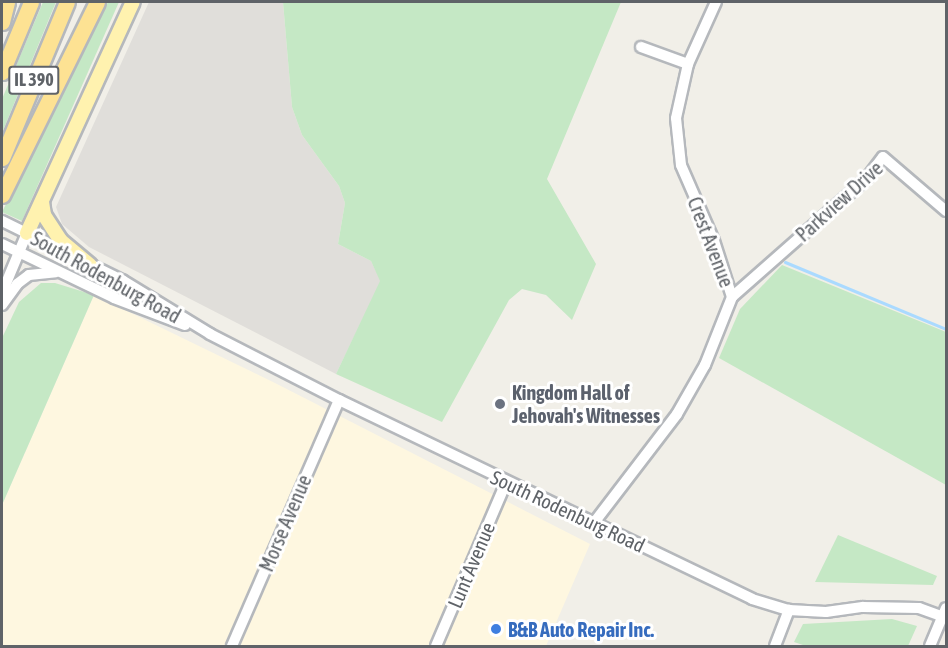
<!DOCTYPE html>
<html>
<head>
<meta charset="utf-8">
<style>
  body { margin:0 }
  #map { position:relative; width:948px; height:648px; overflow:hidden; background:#f1efe8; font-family:"Asap Condensed",sans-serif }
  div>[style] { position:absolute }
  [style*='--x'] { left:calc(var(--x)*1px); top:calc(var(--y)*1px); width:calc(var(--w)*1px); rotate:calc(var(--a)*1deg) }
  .commercial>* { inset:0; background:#fef7e0 }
  .industrial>* { inset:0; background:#e0deda }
  .green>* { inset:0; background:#c5e8c5 }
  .stream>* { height:3px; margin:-1.5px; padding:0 1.5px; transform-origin:1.5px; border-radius:1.5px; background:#aadaff }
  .roads { filter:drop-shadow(2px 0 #b5b8bc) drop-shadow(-2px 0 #b5b8bc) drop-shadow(0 2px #b5b8bc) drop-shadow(0 -2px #b5b8bc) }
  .minor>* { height:10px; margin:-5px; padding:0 5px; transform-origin:5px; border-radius:5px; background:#fff }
  .major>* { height:14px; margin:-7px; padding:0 7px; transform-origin:7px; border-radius:7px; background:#fff2af }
  .highway>* { height:15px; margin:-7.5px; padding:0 7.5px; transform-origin:7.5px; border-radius:7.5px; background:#fde293 }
  .dots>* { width:16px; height:16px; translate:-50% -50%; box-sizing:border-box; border:3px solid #fff; border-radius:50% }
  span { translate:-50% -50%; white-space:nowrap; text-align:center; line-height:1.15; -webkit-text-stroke:6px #fff; paint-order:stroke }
  .shield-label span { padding:2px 4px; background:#fff; border:2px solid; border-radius:4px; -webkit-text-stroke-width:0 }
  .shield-label { font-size:18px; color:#5f6368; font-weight:700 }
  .street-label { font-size:20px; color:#5f6368 }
  .worship-label { font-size:20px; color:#5b616d; font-weight:700 }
  .left { translate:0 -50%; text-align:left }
  .shop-label { font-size:20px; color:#366cbe; font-weight:700 }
  .frame { position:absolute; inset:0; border:3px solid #5f6368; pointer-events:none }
</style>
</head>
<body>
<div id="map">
  <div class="commercial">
    <i style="clip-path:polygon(94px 295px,275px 383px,590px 544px,546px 646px,2px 646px,2px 505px)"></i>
  </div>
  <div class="industrial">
    <i style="clip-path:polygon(149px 2px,283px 2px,292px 107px,302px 135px,339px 186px,345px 203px,338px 244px,371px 261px,381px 281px,336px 374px,89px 247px,62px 224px,56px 207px)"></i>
  </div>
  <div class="green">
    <i style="clip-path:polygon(43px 2px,56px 2px,2px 133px,2px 99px)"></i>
    <i style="clip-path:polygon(108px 2px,119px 2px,22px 221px,2px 212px)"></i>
    <i style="clip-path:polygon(283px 2px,621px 2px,547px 179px,596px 264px,572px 320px,546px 295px,522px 289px,509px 300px,442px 422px,336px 374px,380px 281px,371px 261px,338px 244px,345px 203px,339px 186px,302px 135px,292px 107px)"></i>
    <i style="clip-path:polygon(782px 265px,946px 332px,946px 485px,719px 358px,740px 309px)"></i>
    <i style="clip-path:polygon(41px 283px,55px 283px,94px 295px,2px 505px,2px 338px,19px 302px)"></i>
    <i style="clip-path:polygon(838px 535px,937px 576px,933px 585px,815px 582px)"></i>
    <i style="clip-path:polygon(892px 619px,917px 626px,908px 646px,806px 646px,794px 642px,803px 624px)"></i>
  </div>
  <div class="stream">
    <i style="--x:785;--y:262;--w:174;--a:22.6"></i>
  </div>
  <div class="roads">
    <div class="minor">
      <i style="--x:641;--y:47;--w:50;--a:19.9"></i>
      <i style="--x:2;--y:221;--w:134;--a:26.2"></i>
      <i style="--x:122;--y:280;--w:103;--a:31.5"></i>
      <i style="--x:210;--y:334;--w:145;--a:27.1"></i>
      <i style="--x:339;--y:400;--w:458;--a:25.7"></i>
      <i style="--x:752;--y:599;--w:39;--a:17"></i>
      <i style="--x:789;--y:610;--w:37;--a:3"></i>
      <i style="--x:826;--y:612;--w:37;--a:-8"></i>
      <i style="--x:863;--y:607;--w:56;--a:1"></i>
      <i style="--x:919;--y:608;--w:29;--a:20"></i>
      <i style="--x:2;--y:244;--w:124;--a:25.7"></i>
      <i style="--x:114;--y:298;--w:76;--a:20.8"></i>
      <i style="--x:2;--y:293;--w:65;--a:-67.4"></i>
      <i style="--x:732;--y:297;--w:180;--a:-41.4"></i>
      <i style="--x:867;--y:178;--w:26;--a:-53"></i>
      <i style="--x:883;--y:157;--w:83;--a:40.6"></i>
      <i style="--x:2;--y:305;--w:26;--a:-54"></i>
      <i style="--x:17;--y:284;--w:15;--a:-37"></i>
      <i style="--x:29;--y:275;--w:27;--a:-6"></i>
      <i style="--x:593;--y:524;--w:138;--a:-52.6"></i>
      <i style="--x:677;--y:414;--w:56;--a:-60.3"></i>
      <i style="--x:705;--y:365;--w:73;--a:-68.3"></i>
      <i style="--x:732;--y:297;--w:59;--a:-107.8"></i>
      <i style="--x:714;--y:241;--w:83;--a:-113.5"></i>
      <i style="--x:681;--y:165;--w:47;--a:-96.1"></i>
      <i style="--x:676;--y:118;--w:55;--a:-77.5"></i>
      <i style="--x:688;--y:64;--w:68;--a:-65.7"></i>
      <i style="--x:232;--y:646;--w:268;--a:-66.5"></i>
      <i style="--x:436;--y:646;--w:177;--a:-66.8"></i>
      <i style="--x:775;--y:646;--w:39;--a:-69"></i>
      <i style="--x:930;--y:646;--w:41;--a:-67.2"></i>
    </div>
    <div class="major">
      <i style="--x:42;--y:202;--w:13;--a:81"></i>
      <i style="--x:44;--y:215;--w:30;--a:57"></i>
      <i style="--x:60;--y:240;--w:39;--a:40"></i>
      <i style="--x:27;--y:233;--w:254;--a:-65.4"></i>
    </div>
    <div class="highway">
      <i style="--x:2;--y:22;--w:21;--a:-76"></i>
      <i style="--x:2;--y:72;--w:76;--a:-67.5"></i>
      <i style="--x:2;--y:158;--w:169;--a:-67.4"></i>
      <i style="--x:2;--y:195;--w:215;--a:-63.8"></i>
    </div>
  </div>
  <div class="dots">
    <i style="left:500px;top:404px;background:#6b7280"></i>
    <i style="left:496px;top:629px;background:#3f7fe0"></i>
  </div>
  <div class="shield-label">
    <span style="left:34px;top:80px">IL 390</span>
  </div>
  <div class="street-label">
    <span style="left:839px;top:201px;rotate:-42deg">Parkview Drive</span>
    <span style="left:711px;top:242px;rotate:69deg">Crest Avenue</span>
    <span style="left:106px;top:277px;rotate:29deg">South Rodenburg Road</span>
    <span style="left:568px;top:511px;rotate:25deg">South Rodenburg Road</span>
    <span style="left:285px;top:523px;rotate:-67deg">Morse Avenue</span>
    <span style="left:471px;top:565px;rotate:-67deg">Lunt Avenue</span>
  </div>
  <div class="worship-label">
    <span class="left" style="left:512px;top:404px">Kingdom Hall of<br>Jehovah's Witnesses</span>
  </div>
  <div class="shop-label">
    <span class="left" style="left:508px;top:629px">B&amp;B Auto Repair Inc.</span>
  </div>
  <div class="frame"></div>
</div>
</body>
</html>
